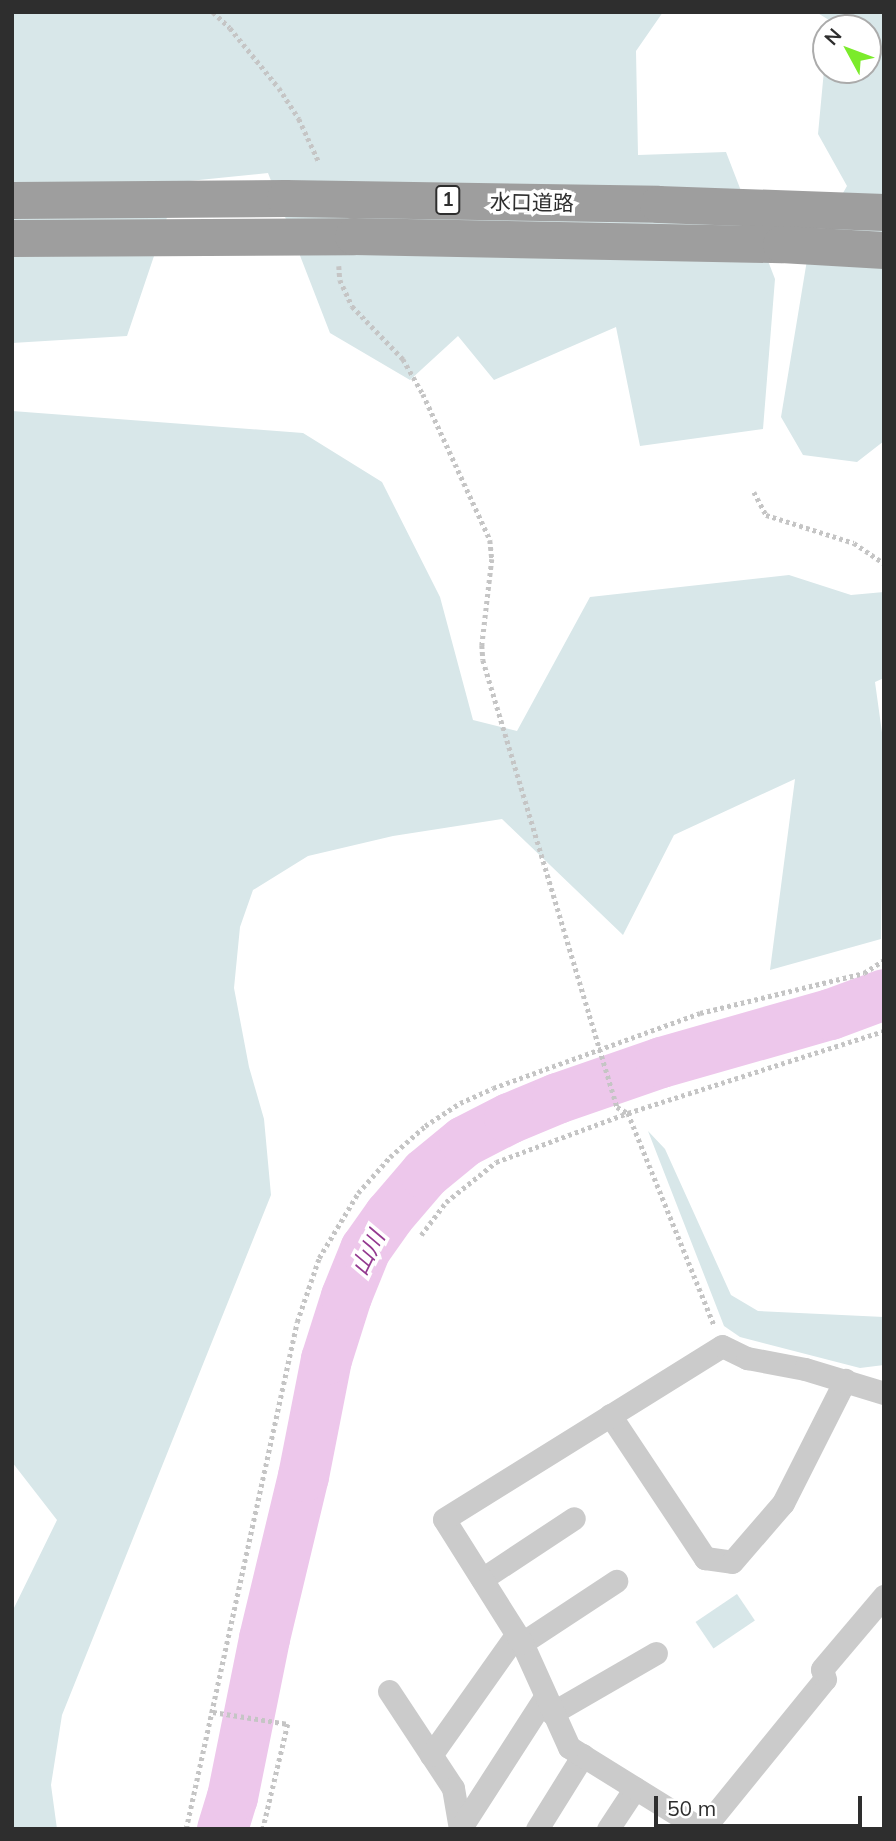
<!DOCTYPE html>
<html>
<head>
<meta charset="utf-8">
<style>
  body { margin:0 }
  #map { position:relative; width:896px; height:1841px; overflow:hidden; background:#fff; font-family:Mulish,"Noto Sans JP",sans-serif }
  div>[style] { position:absolute }
  [style*='--x'] { left:calc(var(--x)*1px); top:calc(var(--y)*1px); width:calc(var(--w)*1px); rotate:calc(var(--a)*1deg) }
  .green>* { inset:0; background:#d8e7e9; transform-origin:0 0 }
  .river>* { height:51px; margin:-25.5px; padding:0 25.5px; transform-origin:25.5px; border-radius:25.5px; background:#edc7eb }
  .path>* { height:4.5px; margin-top:-2.25px; transform-origin:0; background:repeating-linear-gradient(90deg,#c5c5c5 0 3.5px,transparent 0 7px) }
  .minor>* { height:23px; margin:-11.5px; padding:0 11.5px; transform-origin:11.5px; border-radius:11.5px; background:#cbcbcb }
  .trunk>* { height:37px; margin:-18.5px; padding:0 18.5px; transform-origin:18.5px; border-radius:18.5px; background:#9e9e9e }
  span { translate:-50% -50%; white-space:nowrap; text-align:center; line-height:1.15; -webkit-text-stroke:7px #fff; paint-order:stroke }
  .shield-label span { padding:2px 5px; background:#fff; border:2px solid; border-radius:5px; -webkit-text-stroke-width:0 }
  .shield-label { font-size:19px; color:#2e2e2e; font-weight:700 }
  .street-label { font-size:21px; color:#2e2e2e }
  .water-label { font-size:23px; color:#93398f; font-style:italic }
  .frame { position:absolute; inset:0; border:14px solid #2e2e2e; pointer-events:none }
  .north { position:absolute; left:812px; top:14px; width:70px; height:70px; box-sizing:border-box; background:#fff; border:2px solid #ababab; border-radius:50%; rotate:311deg; font-size:19px; font-weight:700; line-height:28px; text-align:center; color:#2e2e2e }
  .north::after { content:''; display:block; margin:auto; width:24px; height:32px; background:#7beb2b; clip-path:polygon(50% 0,100% 100%,50% 72%,0 100%) }
  .scale { position:absolute; left:654px; top:1796px; width:208px; height:32px; box-sizing:border-box; border:4px solid #2e2e2e; border-top:0; padding-left:9px; font-size:21px; line-height:24px; white-space:nowrap; color:#2e2e2e; -webkit-text-stroke:5px #fff; paint-order:stroke }
</style>
</head>
<body>
<div id="map">
  <div class="green">
    <i style="clip-path:polygon(12px 12px,663px 12px,636px 51px,638px 155px,726px 152px,775px 279px,763px 429px,640px 446px,616px 327px,494px 380px,458px 336px,410px 380px,330px 333px,268px 173px,179px 182px,127px 336px,12px 343px)"></i>
    <i style="clip-path:polygon(816px 12px,884px 12px,884px 441px,857px 462px,803px 455px,781px 417px,808px 254px,847px 186px,818px 134px,826px 49px,826px 70px,868px 70px,868px 28px,828px 28px,829px 20px)"></i>
    <i style="clip-path:polygon(12px 411px,303px 433px,382px 482px,440px 597px,473px 720px,517px 731px,590px 597px,789px 575px,851px 595px,884px 592px,884px 678px,875px 682px,884px 747px,881px 939px,770px 970px,795px 779px,674px 835px,623px 935px,502px 819px,393px 836px,308px 856px,253px 890px,240px 927px,234px 988px,249px 1067px,264px 1119px,271px 1195px,62px 1715px,51px 1785px,57px 1829px,12px 1829px,12px 1612px,57px 1520px,12px 1462px)"></i>
    <i style="clip-path:polygon(648px 1131px,665px 1149px,731px 1295px,758px 1311px,884px 1317px,884px 1365px,860px 1368px,740px 1337px,724px 1326px)"></i>
    <i style="left:737px;top:1594px;width:32px;height:50px;rotate:56deg"></i>
  </div>
  <div class="river">
    <i style="--x:222;--y:1829;--w:34;--a:-73"></i>
    <i style="--x:232;--y:1797;--w:162;--a:-78.6"></i>
    <i style="--x:264;--y:1638;--w:167;--a:-76.5"></i>
    <i style="--x:303;--y:1476;--w:119;--a:-78.9"></i>
    <i style="--x:326;--y:1359;--w:66;--a:-72.4"></i>
    <i style="--x:346;--y:1296;--w:51;--a:-68"></i>
    <i style="--x:365;--y:1249;--w:42;--a:-54.8"></i>
    <i style="--x:389;--y:1215;--w:55;--a:-49.4"></i>
    <i style="--x:425;--y:1173;--w:50;--a:-39.4"></i>
    <i style="--x:464;--y:1141;--w:51;--a:-27.1"></i>
    <i style="--x:509;--y:1118;--w:52;--a:-22.6"></i>
    <i style="--x:557;--y:1098;--w:110;--a:-19.1"></i>
    <i style="--x:661;--y:1062;--w:176;--a:-15.9"></i>
    <i style="--x:830;--y:1014;--w:58;--a:-20.3"></i>
  </div>
  <div class="path">
    <i style="--x:213;--y:12;--w:23;--a:43"></i>
    <i style="--x:230;--y:28;--w:77;--a:50.8"></i>
    <i style="--x:279;--y:88;--w:37;--a:57"></i>
    <i style="--x:299;--y:119;--w:47;--a:65.1"></i>
    <i style="--x:339;--y:266;--w:14;--a:86"></i>
    <i style="--x:340;--y:280;--w:29;--a:65"></i>
    <i style="--x:352;--y:306;--w:74;--a:46.1"></i>
    <i style="--x:403;--y:359;--w:40;--a:60.3"></i>
    <i style="--x:423;--y:394;--w:161;--a:65.3"></i>
    <i style="--x:490;--y:540;--w:19;--a:84"></i>
    <i style="--x:492;--y:559;--w:87;--a:96.6"></i>
    <i style="--x:482;--y:645;--w:15;--a:86"></i>
    <i style="--x:483;--y:660;--w:467;--a:73.3"></i>
    <i style="--x:617;--y:1107;--w:13;--a:29"></i>
    <i style="--x:628;--y:1113;--w:229;--a:67.9"></i>
    <i style="--x:754;--y:492;--w:26;--a:62"></i>
    <i style="--x:766;--y:515;--w:92;--a:17.7"></i>
    <i style="--x:854;--y:543;--w:36;--a:34"></i>
    <i style="--x:421;--y:1235;--w:41;--a:-52.9"></i>
    <i style="--x:446;--y:1202;--w:64;--a:-38.7"></i>
    <i style="--x:496;--y:1162;--w:141;--a:-20.4"></i>
    <i style="--x:628;--y:1113;--w:269;--a:-17.8"></i>
    <i style="--x:213;--y:1712;--w:76;--a:9.1"></i>
    <i style="--x:288;--y:1724;--w:108;--a:103.4"></i>
    <i style="--x:186;--y:1829;--w:519;--a:-77.65"></i>
    <i style="--x:297;--y:1322;--w:68;--a:-71"></i>
    <i style="--x:319;--y:1258;--w:76;--a:-59"></i>
    <i style="--x:358;--y:1193;--w:48;--a:-48.4"></i>
    <i style="--x:390;--y:1157;--w:47;--a:-41.5"></i>
    <i style="--x:425;--y:1126;--w:42;--a:-33.3"></i>
    <i style="--x:460;--y:1103;--w:36;--a:-24"></i>
    <i style="--x:493;--y:1088;--w:220;--a:-19.9"></i>
    <i style="--x:700;--y:1013;--w:169;--a:-13.7"></i>
    <i style="--x:864;--y:973;--w:24;--a:-33"></i>
  </div>
  <div class="minor">
    <i style="--x:610;--y:1415;--w:172;--a:56.4"></i>
    <i style="--x:705;--y:1558;--w:27;--a:8"></i>
    <i style="--x:732;--y:1562;--w:78;--a:-49.2"></i>
    <i style="--x:783;--y:1503;--w:138;--a:-63.2"></i>
    <i style="--x:482;--y:1579;--w:110;--a:-33.5"></i>
    <i style="--x:522;--y:1643;--w:113;--a:-33.4"></i>
    <i style="--x:389;--y:1691;--w:116;--a:56.6"></i>
    <i style="--x:453;--y:1788;--w:42;--a:80.3"></i>
    <i style="--x:552;--y:1713;--w:120;--a:-30"></i>
    <i style="--x:431;--y:1755;--w:147;--a:-54.7"></i>
    <i style="--x:460;--y:1829;--w:157;--a:-57.2"></i>
    <i style="--x:537;--y:1829;--w:87;--a:-58.1"></i>
    <i style="--x:608;--y:1829;--w:49;--a:-56.6"></i>
    <i style="--x:701;--y:1829;--w:155;--a:-148.2"></i>
    <i style="--x:569;--y:1747;--w:114;--a:-114.3"></i>
    <i style="--x:522;--y:1643;--w:146;--a:-122.2"></i>
    <i style="--x:444;--y:1519;--w:327;--a:-31.9"></i>
    <i style="--x:722;--y:1346;--w:28;--a:26"></i>
    <i style="--x:747;--y:1358;--w:59;--a:10.7"></i>
    <i style="--x:805;--y:1369;--w:83;--a:16.9"></i>
    <i style="--x:703;--y:1829;--w:193;--a:-50.9"></i>
    <i style="--x:825;--y:1679;--w:10;--a:-107"></i>
    <i style="--x:822;--y:1669;--w:96;--a:-49.7"></i>
  </div>
  <div class="trunk">
    <i style="--x:12;--y:200;--w:273;--a:-0.4"></i>
    <i style="--x:285;--y:198;--w:373;--a:0.9"></i>
    <i style="--x:658;--y:204;--w:226;--a:2"></i>
    <i style="--x:12;--y:238;--w:341;--a:-0.3"></i>
    <i style="--x:353;--y:236;--w:428;--a:1.1"></i>
    <i style="--x:781;--y:244;--w:103;--a:3.3"></i>
  </div>
  <div class="shield-label">
    <span style="left:448px;top:200px">1</span>
  </div>
  <div class="street-label">
    <span style="left:532px;top:202px;rotate:1deg">水口道路</span>
  </div>
  <div class="water-label">
    <span style="left:368px;top:1253px;rotate:-64deg">山川</span>
  </div>
  <div class="frame"></div>
  <div class="north">N</div>
  <div class="scale">50 m</div>
</div>
</body>
</html>
